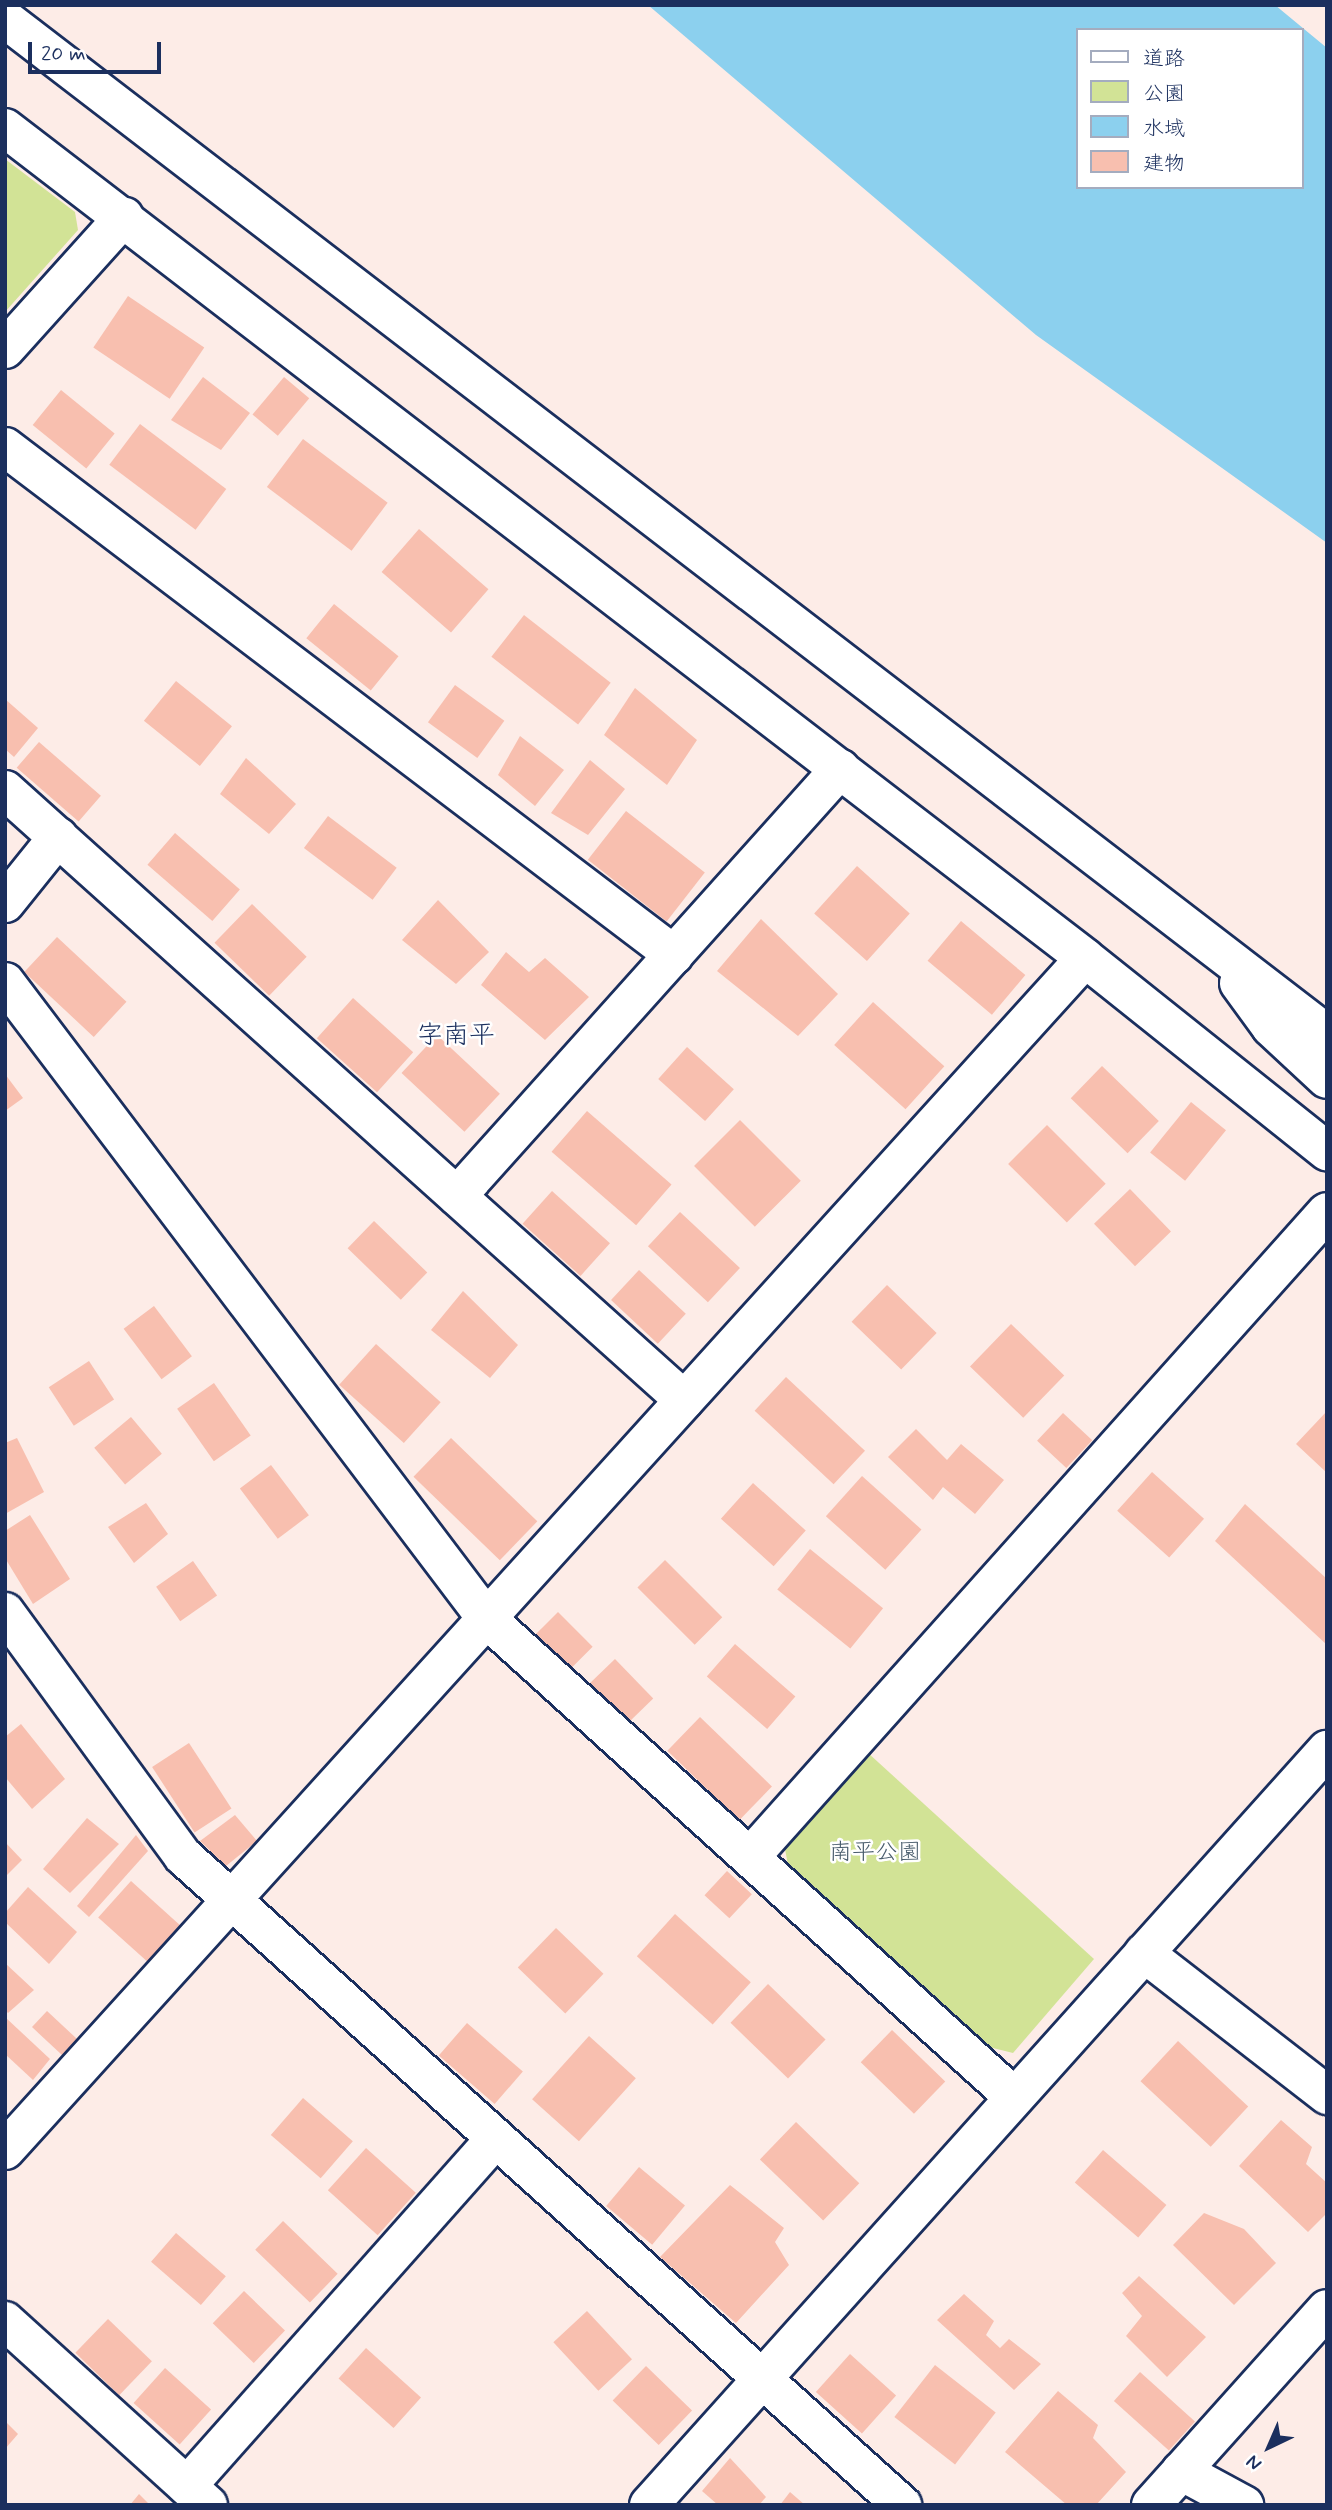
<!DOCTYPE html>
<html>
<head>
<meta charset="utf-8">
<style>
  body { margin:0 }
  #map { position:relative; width:1332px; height:2510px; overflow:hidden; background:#fdece7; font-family:Mynerve,"Klee One",sans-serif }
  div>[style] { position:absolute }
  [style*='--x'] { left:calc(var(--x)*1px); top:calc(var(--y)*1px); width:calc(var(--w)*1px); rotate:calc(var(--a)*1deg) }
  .green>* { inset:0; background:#d2e396 }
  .water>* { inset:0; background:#8cd0ee }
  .building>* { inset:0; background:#f8bfaf; transform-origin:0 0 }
  .roads { filter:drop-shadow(2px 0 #1b2f5e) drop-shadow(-2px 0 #1b2f5e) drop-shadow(0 2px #1b2f5e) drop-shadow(0 -2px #1b2f5e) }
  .street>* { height:38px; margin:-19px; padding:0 19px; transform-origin:19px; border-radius:19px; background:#fff }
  span { translate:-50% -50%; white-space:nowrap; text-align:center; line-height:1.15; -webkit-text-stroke:5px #fff; paint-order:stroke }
  .park-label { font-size:23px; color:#495c6c }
  .quarter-label { font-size:26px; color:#1b2f5e }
  .frame { position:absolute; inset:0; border:7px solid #1b2f5e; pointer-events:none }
  .legend { position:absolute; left:1076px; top:28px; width:228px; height:161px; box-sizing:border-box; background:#fff; border:2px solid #a4acbf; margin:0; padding:9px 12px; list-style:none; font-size:21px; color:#1b2f5e }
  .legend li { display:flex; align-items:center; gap:14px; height:35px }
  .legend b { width:35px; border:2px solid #a4acbf }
  .north { position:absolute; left:1234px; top:2412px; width:70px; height:70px; -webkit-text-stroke:5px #fff; paint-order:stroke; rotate:224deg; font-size:19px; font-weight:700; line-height:28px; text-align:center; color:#1b2f5e }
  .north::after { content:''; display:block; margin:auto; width:24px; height:32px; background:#1b2f5e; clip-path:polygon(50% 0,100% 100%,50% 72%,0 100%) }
  .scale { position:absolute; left:28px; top:42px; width:133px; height:32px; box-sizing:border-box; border:4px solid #1b2f5e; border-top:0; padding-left:9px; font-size:21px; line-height:24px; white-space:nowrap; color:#1b2f5e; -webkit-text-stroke:5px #fff; paint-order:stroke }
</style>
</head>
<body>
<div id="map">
  <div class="green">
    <i style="clip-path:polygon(5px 159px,75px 212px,78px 230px,5px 312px)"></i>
    <i style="clip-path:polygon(867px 1752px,1094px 1959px,1013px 2053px,989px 2047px,789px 1870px,784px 1844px)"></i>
  </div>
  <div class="water">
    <i style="clip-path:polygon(evenodd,648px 5px,1275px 5px,1327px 48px,1327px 543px,1036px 335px,648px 5px,1078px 30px,1302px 30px,1302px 187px,1078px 187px,1078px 30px)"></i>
  </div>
  <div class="building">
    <i style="left:128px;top:296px;width:92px;height:62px;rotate:34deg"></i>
    <i style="clip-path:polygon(203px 377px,250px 413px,221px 450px,171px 420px)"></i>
    <i style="left:284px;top:377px;width:33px;height:49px;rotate:40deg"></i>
    <i style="left:61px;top:390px;width:69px;height:45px;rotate:39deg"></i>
    <i style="left:140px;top:424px;width:108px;height:51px;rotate:37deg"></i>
    <i style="left:303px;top:439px;width:106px;height:60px;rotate:37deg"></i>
    <i style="left:419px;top:529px;width:92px;height:57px;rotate:41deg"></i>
    <i style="left:334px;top:604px;width:83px;height:44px;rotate:39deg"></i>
    <i style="left:524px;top:615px;width:110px;height:53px;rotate:38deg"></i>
    <i style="left:176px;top:681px;width:72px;height:51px;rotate:39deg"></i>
    <i style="left:455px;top:685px;width:61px;height:46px;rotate:36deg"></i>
    <i style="clip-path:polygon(635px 688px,697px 740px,667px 785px,604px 735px)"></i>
    <i style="clip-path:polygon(5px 699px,38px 728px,14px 757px,5px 749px)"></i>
    <i style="clip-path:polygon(520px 736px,564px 770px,535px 806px,498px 775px)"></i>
    <i style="left:39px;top:742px;width:82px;height:34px;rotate:41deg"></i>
    <i style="clip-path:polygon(246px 758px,296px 804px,269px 834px,220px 794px)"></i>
    <i style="clip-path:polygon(590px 760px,625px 789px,588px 835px,551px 813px)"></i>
    <i style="left:626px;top:811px;width:100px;height:62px;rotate:38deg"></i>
    <i style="left:328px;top:816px;width:86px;height:40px;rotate:37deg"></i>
    <i style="left:175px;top:833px;width:86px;height:42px;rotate:41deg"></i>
    <i style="left:857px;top:866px;width:71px;height:64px;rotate:42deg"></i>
    <i style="clip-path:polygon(438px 900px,489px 952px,456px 984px,402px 940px)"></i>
    <i style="left:252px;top:904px;width:76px;height:54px;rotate:44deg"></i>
    <i style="clip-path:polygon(761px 919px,838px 994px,798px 1036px,717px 971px)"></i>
    <i style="left:961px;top:921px;width:84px;height:52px;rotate:40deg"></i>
    <i style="left:57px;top:937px;width:95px;height:48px;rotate:43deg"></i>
    <i style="clip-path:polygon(506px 952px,529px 972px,545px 958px,589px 997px,545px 1040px,481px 985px)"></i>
    <i style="left:353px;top:998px;width:81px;height:54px;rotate:42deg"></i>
    <i style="left:873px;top:1002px;width:96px;height:58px;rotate:42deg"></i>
    <i style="left:437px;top:1035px;width:86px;height:52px;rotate:43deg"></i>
    <i style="left:687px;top:1047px;width:63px;height:43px;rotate:42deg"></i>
    <i style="left:1102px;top:1066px;width:79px;height:45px;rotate:44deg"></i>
    <i style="clip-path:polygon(5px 1074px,23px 1098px,5px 1111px)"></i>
    <i style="left:1191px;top:1102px;width:45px;height:65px;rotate:39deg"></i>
    <i style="left:587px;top:1111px;width:112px;height:54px;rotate:41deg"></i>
    <i style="left:740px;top:1120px;width:86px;height:65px;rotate:45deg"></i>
    <i style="left:1047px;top:1125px;width:83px;height:55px;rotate:45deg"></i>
    <i style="left:1130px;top:1189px;width:59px;height:50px;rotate:46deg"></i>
    <i style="left:552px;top:1191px;width:78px;height:44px;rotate:42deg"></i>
    <i style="left:680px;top:1212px;width:82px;height:47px;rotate:43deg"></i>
    <i style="left:374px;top:1221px;width:74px;height:38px;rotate:44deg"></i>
    <i style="left:639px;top:1270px;width:64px;height:41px;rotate:43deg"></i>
    <i style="left:887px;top:1285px;width:69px;height:51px;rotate:44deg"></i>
    <i style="clip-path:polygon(463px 1291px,518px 1345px,490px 1378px,431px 1330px)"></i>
    <i style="left:154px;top:1306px;width:63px;height:38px;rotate:53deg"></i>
    <i style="left:1011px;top:1324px;width:74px;height:59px;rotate:44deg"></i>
    <i style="left:376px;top:1344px;width:87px;height:55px;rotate:42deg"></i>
    <i style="left:89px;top:1361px;width:46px;height:48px;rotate:57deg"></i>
    <i style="left:786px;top:1377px;width:108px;height:46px;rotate:43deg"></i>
    <i style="left:214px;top:1383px;width:64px;height:45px;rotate:55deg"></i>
    <i style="clip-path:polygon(1327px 1411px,1327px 1473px,1296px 1444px)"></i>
    <i style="left:1063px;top:1413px;width:40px;height:38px;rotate:43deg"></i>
    <i style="left:131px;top:1417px;width:48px;height:48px;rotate:50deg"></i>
    <i style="clip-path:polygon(916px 1429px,947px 1460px,961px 1444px,1004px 1480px,975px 1514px,943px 1487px,933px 1500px,888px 1457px)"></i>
    <i style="clip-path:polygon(17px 1438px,44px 1492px,5px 1514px,5px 1443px)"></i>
    <i style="left:451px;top:1438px;width:120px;height:54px;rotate:44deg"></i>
    <i style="left:271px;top:1465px;width:63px;height:39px;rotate:53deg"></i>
    <i style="left:1152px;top:1472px;width:70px;height:52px;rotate:42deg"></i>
    <i style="left:862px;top:1476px;width:80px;height:54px;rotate:42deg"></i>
    <i style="left:753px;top:1483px;width:71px;height:48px;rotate:42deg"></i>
    <i style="clip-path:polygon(146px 1503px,168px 1534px,134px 1563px,108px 1527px)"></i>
    <i style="clip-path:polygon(1245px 1504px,1327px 1579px,1327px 1645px,1215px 1541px)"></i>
    <i style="clip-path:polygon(30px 1515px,70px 1579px,33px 1604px,5px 1558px,5px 1531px)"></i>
    <i style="left:810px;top:1549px;width:94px;height:52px;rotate:39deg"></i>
    <i style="left:665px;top:1560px;width:81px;height:39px;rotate:45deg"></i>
    <i style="left:193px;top:1561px;width:42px;height:45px;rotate:55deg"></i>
    <i style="left:558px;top:1612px;width:49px;height:34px;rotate:45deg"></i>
    <i style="left:735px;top:1644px;width:80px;height:43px;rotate:41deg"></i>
    <i style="left:615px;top:1659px;width:55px;height:35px;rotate:46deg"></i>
    <i style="left:700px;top:1717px;width:100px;height:47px;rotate:44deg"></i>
    <i style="clip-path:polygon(21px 1724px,65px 1779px,32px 1809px,5px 1777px,5px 1737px)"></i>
    <i style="left:189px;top:1743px;width:78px;height:44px;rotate:57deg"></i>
    <i style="clip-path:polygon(235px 1815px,257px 1841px,226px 1866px,200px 1841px)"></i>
    <i style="clip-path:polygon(87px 1818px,119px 1844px,70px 1893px,43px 1869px)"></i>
    <i style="clip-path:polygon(136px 1835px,148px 1851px,89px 1917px,77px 1906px)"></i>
    <i style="clip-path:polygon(5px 1842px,22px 1860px,5px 1877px)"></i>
    <i style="left:727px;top:1871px;width:34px;height:33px;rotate:43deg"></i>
    <i style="left:131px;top:1881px;width:69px;height:49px;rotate:42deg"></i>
    <i style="clip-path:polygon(28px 1887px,77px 1932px,49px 1964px,5px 1922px,5px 1913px)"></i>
    <i style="left:675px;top:1914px;width:102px;height:57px;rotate:42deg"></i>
    <i style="left:556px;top:1928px;width:66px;height:55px;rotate:44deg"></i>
    <i style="clip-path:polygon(5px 1963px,34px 1990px,8px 2013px,5px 2010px)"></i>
    <i style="left:768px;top:1984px;width:80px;height:54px;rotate:44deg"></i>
    <i style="left:47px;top:2011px;width:44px;height:22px;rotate:43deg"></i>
    <i style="clip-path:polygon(5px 2017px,50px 2059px,33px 2080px,5px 2054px)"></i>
    <i style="left:467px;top:2023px;width:74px;height:43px;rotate:41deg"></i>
    <i style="left:892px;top:2030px;width:74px;height:45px;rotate:44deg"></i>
    <i style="left:589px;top:2036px;width:63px;height:85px;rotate:42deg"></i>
    <i style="left:1178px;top:2041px;width:96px;height:55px;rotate:43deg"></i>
    <i style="left:303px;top:2098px;width:66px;height:49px;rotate:41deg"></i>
    <i style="clip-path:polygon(1281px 2120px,1312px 2147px,1306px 2164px,1327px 2183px,1327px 2213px,1308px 2232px,1239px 2166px)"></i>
    <i style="left:796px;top:2122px;width:88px;height:52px;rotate:44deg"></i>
    <i style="left:366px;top:2148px;width:67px;height:57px;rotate:42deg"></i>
    <i style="left:1103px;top:2150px;width:84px;height:43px;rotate:41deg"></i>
    <i style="left:639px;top:2167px;width:60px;height:51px;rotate:40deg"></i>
    <i style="clip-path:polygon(730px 2185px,784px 2228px,775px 2242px,789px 2265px,736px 2323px,660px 2257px)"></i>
    <i style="clip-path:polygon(1204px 2213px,1244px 2229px,1276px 2263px,1234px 2305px,1173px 2245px)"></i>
    <i style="left:283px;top:2221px;width:76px;height:40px;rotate:44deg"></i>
    <i style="left:176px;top:2233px;width:66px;height:38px;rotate:41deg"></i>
    <i style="clip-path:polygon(1139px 2276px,1206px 2337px,1167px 2377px,1126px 2336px,1142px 2316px,1122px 2293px)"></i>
    <i style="left:244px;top:2291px;width:57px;height:45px;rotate:44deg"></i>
    <i style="clip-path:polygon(964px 2294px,994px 2321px,986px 2335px,1000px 2348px,1009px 2339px,1041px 2364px,1014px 2390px,937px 2320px)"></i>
    <i style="left:587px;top:2311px;width:66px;height:46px;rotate:47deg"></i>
    <i style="left:108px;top:2319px;width:61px;height:47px;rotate:44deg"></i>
    <i style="left:366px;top:2348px;width:74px;height:41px;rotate:42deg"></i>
    <i style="left:850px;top:2354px;width:62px;height:51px;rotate:42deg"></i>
    <i style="left:935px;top:2365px;width:77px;height:66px;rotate:38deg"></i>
    <i style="left:646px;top:2366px;width:64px;height:48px;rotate:44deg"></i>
    <i style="left:165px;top:2368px;width:62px;height:47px;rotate:42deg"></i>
    <i style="left:1140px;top:2372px;width:74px;height:39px;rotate:42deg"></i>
    <i style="clip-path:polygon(1058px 2391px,1098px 2425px,1093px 2438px,1126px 2472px,1096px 2505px,1067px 2505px,1005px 2452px)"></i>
    <i style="clip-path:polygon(5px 2421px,18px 2434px,5px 2449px)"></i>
    <i style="clip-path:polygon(730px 2458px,766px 2497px,759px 2505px,718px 2505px,702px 2491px)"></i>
    <i style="clip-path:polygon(790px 2492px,805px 2505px,780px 2505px)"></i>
    <i style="clip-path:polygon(139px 2494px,150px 2505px,130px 2505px)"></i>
  </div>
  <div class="roads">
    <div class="street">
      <i style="--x:5;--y:19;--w:1667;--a:37.52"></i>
      <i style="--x:5;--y:128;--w:1362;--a:37.54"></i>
      <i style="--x:1085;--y:958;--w:310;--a:38.6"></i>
      <i style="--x:5;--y:349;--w:178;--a:-48"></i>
      <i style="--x:5;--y:447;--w:840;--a:37.21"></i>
      <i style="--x:5;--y:790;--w:913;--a:41.94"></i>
      <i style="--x:5;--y:903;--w:85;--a:-51.2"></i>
      <i style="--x:5;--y:982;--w:799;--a:52.89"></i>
      <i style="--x:487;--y:1619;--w:711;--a:42.21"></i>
      <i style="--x:1239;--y:983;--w:54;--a:54"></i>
      <i style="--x:1271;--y:1027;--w:76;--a:42.9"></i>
      <i style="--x:457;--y:1196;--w:574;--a:-48.11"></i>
      <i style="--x:5;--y:1612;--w:302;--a:53.9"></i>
      <i style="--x:183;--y:1856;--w:969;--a:42.07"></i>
      <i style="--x:750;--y:1857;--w:865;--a:-48.19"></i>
      <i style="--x:1144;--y:1953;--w:232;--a:37.8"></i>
      <i style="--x:5;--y:2150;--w:1608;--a:-47.82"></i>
      <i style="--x:5;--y:2321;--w:274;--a:42.2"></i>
      <i style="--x:1181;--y:2471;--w:72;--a:28.4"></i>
      <i style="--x:187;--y:2486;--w:464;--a:-48.4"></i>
      <i style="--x:649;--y:2505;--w:1015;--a:-48.08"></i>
      <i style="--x:1151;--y:2505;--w:263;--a:-48.1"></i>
    </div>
  </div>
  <div class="park-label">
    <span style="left:875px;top:1853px">南平公園</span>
  </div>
  <div class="quarter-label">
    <span style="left:456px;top:1037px">字南平</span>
  </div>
  <div class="frame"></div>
  <ul class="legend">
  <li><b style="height:9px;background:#fff"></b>道路</li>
  <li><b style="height:19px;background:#d2e396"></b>公園</li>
  <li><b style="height:19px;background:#8cd0ee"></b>水域</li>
  <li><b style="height:19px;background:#f8bfaf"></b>建物</li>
  </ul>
  <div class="north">N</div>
  <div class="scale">20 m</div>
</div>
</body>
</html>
